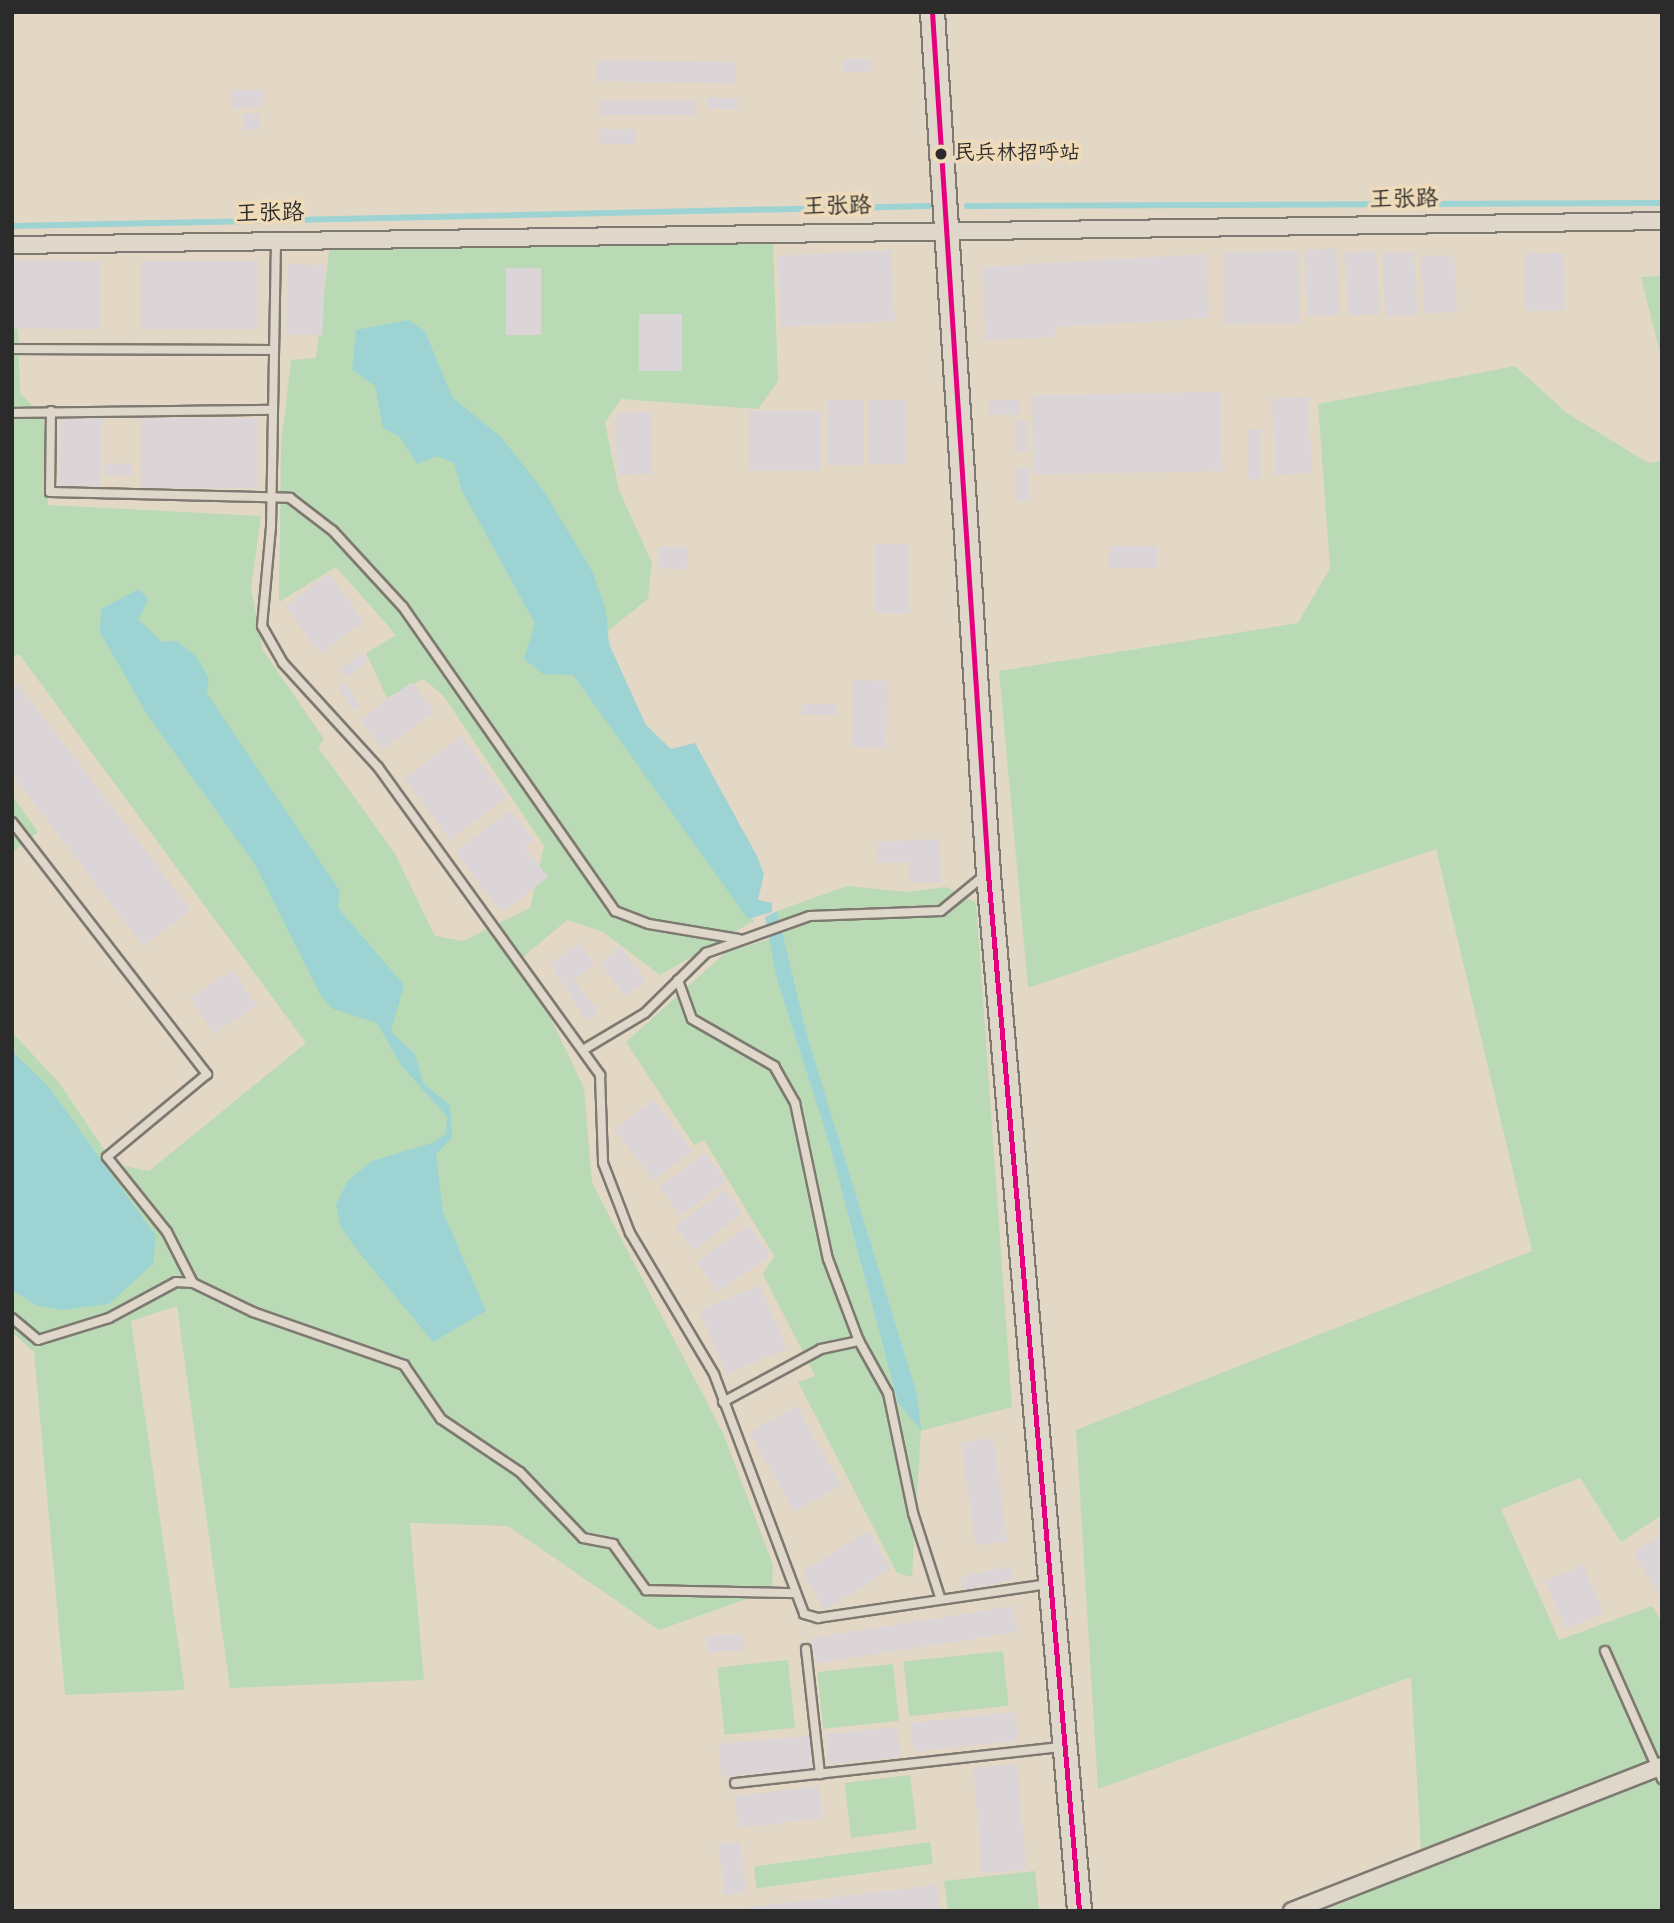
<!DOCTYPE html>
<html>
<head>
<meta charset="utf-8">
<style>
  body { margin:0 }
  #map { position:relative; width:1674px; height:1923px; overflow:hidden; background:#e3d8c6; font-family:"Indie Flower","LXGW WenKai TC",sans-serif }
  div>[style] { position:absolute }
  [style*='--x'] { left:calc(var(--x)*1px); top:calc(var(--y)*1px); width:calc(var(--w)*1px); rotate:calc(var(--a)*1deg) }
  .green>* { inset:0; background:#b9dab5; transform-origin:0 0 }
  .water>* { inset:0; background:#9ed3d4 }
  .stream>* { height:6px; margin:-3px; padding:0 3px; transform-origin:3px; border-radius:3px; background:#9ed3d4 }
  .building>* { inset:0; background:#dbd5d7; transform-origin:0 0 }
  .roads { filter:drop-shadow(2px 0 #7e7971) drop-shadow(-2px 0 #7e7971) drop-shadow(0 2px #7e7971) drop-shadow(0 -2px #7e7971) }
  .lane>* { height:8px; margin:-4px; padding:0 4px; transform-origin:4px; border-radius:4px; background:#dfd7ca }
  .street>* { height:16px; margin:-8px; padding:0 8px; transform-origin:8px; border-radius:8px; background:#dfd7ca }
  .secondary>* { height:23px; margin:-11.5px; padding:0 11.5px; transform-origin:11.5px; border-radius:11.5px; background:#dfd7ca }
  .bus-1>* { height:5px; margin:-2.5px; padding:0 2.5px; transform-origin:2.5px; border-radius:2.5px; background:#e5007d }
  .dots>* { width:19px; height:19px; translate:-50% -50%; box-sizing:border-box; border:4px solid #f0dbb9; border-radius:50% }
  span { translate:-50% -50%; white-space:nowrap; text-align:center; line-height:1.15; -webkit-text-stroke:7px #f0dbb9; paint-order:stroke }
  .bus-label { font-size:21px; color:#2b2b2b }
  .left { translate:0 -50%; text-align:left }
  .street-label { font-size:23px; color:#2b2b2b }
  .frame { position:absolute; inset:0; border:14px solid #2b2b2b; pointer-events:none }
</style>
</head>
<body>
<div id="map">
  <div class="green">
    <i style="clip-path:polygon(773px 242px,778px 381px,758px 409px,621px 399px,605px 423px,619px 490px,652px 563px,648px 599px,608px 631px,573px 675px,754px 921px,660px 975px,603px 932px,567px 920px,522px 958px,584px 1088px,592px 1183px,723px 1433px,773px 1565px,772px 1590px,659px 1630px,508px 1526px,410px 1523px,424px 1680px,230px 1688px,177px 1306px,131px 1321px,185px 1690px,65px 1695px,34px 1352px,12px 1332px,12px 1032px,60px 1084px,114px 1164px,149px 1171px,306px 1043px,19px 654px,12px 658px,12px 329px,18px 329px,20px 393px,44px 419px,48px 505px,261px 516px,251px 589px,263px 650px,324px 739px,318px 747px,394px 852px,435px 936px,463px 941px,530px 908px,544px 846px,443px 695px,423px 679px,387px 698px,366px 653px,396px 635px,336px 567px,279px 602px,281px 445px,291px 360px,316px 358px,330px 245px)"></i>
    <i style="clip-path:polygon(1662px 276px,1662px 360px,1641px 277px)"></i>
    <i style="clip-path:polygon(1515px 366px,1567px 413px,1648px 463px,1662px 461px,1662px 1515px,1621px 1542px,1580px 1478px,1501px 1509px,1559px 1640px,1652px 1606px,1662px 1623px,1662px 1911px,1325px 1911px,1422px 1867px,1411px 1677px,1098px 1789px,1076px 1430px,1532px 1251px,1436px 849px,1028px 988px,999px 671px,1298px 623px,1330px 568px,1318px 404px)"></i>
    <i style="clip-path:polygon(12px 795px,38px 832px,12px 853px)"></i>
    <i style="clip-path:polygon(847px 886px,907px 892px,946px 887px,976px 903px,1012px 1407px,921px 1431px,912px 1577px,897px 1573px,798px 1382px,815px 1376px,763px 1274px,774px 1256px,704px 1140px,694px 1145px,626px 1042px,726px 952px,771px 939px,777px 980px,829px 1143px,898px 1403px,920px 1430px,917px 1394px,808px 1038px,777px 911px)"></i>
    <i style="left:1003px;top:1651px;width:55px;height:100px;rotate:84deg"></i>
    <i style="left:788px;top:1660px;width:68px;height:71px;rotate:84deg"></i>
    <i style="left:893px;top:1664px;width:57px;height:76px;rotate:84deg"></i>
    <i style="left:910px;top:1775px;width:55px;height:66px;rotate:83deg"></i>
    <i style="left:930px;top:1842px;width:22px;height:178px;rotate:82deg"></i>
    <i style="clip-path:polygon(1035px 1871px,1039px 1911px,948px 1911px,944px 1881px)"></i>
  </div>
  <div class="water">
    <i style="clip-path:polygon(408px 320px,425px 331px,452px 397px,502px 438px,545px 493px,593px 573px,606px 611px,609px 644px,646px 725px,671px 749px,695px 743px,757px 856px,764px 874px,758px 900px,772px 903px,772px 912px,748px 919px,573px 675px,543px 674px,524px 659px,535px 623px,462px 491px,454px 463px,437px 456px,417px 464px,400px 437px,383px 428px,375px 386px,352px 370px,356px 330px)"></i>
    <i style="clip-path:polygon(139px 589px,148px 599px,139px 620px,162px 642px,177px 641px,197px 657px,209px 679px,206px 692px,340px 891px,338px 908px,404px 985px,391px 1032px,415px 1054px,423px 1083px,450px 1105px,452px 1138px,436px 1154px,443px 1212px,486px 1311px,433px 1342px,357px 1250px,340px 1226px,336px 1205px,348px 1180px,372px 1161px,432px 1143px,446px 1134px,447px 1117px,401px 1065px,377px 1023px,333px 1009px,321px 996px,254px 863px,148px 716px,100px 632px,101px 609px)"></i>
    <i style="clip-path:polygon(777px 911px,808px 1038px,917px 1394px,921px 1431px,898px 1403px,829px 1143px,777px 980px,765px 917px)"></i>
    <i style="clip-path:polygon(12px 1051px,48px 1086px,156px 1236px,153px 1264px,109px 1304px,62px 1310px,37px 1306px,12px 1290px)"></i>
  </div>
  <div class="stream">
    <i style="--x:967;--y:206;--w:695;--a:-0.25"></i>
    <i style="--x:291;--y:220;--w:638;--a:-1.26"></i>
    <i style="--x:12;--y:226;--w:248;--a:-1.2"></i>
  </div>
  <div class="building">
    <i style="left:843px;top:59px;width:28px;height:13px"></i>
    <i style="left:598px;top:60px;width:138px;height:21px;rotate:1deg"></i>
    <i style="clip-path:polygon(231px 90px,263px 90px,263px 105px,231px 110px)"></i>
    <i style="left:708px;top:98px;width:29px;height:11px"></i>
    <i style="left:600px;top:100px;width:96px;height:15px"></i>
    <i style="left:243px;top:114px;width:16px;height:16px"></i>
    <i style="left:599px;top:129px;width:36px;height:15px"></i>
    <i style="left:1336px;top:248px;width:67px;height:32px;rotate:87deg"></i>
    <i style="left:891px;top:250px;width:71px;height:114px;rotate:87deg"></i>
    <i style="left:1298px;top:251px;width:72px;height:75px;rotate:89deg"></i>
    <i style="left:1376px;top:251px;width:63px;height:32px;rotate:86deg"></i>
    <i style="left:1414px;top:252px;width:63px;height:32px;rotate:87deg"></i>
    <i style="left:1564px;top:253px;width:57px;height:39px;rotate:89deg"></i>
    <i style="clip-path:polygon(1206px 254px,1209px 318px,1054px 327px,1055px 337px,986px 340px,982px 267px)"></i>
    <i style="left:1454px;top:255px;width:57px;height:33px;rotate:87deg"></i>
    <i style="left:12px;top:260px;width:89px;height:68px;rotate:1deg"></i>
    <i style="left:141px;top:261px;width:116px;height:68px"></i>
    <i style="left:288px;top:264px;width:37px;height:70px;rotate:2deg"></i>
    <i style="left:506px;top:268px;width:35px;height:67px"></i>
    <i style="left:639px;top:314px;width:43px;height:57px"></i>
    <i style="left:1221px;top:392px;width:79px;height:189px;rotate:89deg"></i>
    <i style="left:1308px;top:397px;width:76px;height:36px;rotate:87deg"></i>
    <i style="left:827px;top:400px;width:37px;height:65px"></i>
    <i style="left:869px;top:400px;width:36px;height:64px"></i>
    <i style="left:989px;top:400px;width:31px;height:15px"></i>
    <i style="left:750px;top:411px;width:71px;height:60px"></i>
    <i style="left:651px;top:412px;width:62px;height:35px;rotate:89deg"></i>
    <i style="left:61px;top:414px;width:41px;height:72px;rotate:1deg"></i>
    <i style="left:142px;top:418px;width:115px;height:70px"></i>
    <i style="left:1015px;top:421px;width:13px;height:31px"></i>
    <i style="left:1261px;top:429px;width:50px;height:14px;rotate:89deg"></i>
    <i style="left:106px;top:463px;width:26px;height:12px;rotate:2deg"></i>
    <i style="left:1029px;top:467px;width:34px;height:14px;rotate:88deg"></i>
    <i style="left:875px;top:544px;width:35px;height:69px"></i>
    <i style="left:659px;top:546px;width:29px;height:22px;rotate:4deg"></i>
    <i style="left:1110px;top:546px;width:47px;height:22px"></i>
    <i style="left:329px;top:574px;width:59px;height:54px;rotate:54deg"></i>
    <i style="left:362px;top:652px;width:11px;height:28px;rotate:52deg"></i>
    <i style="left:854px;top:680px;width:34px;height:67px;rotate:2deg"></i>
    <i style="left:412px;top:682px;width:37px;height:64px;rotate:54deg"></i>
    <i style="clip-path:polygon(345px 683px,361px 705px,353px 711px,338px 688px)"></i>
    <i style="clip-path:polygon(18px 684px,191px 910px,143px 946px,12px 774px,12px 688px)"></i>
    <i style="left:835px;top:704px;width:11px;height:34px;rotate:90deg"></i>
    <i style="left:461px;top:736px;width:76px;height:71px;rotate:53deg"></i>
    <i style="clip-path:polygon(510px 810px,534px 840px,524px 847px,548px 877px,502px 912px,455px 852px)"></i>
    <i style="clip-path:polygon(939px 839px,942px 882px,910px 883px,909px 862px,878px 863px,877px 842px)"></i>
    <i style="clip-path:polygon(578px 943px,595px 964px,574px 980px,599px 1011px,587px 1021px,551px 965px)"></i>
    <i style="left:620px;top:947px;width:42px;height:26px;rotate:52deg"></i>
    <i style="left:233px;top:970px;width:43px;height:51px;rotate:57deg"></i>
    <i style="left:654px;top:1100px;width:64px;height:49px;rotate:53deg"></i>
    <i style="left:705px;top:1153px;width:35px;height:57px;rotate:53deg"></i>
    <i style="left:724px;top:1189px;width:31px;height:61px;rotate:53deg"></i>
    <i style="left:749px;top:1225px;width:37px;height:64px;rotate:55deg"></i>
    <i style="left:760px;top:1285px;width:69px;height:66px;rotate:67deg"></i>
    <i style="left:797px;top:1406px;width:91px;height:54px;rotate:61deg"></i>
    <i style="left:993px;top:1438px;width:104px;height:32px;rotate:82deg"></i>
    <i style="left:868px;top:1531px;width:44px;height:78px;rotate:58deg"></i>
    <i style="clip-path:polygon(1662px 1535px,1662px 1599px,1633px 1552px)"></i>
    <i style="left:1583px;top:1565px;width:52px;height:41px;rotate:67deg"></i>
    <i style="left:1011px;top:1566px;width:14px;height:52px;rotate:78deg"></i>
    <i style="left:1013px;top:1606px;width:26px;height:204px;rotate:81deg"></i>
    <i style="left:743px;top:1634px;width:16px;height:37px;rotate:86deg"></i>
    <i style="left:1015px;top:1712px;width:29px;height:105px;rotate:84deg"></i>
    <i style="left:897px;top:1727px;width:30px;height:72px;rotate:84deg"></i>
    <i style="left:811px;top:1736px;width:33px;height:93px;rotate:85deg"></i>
    <i style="left:1017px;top:1764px;width:106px;height:44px;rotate:85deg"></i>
    <i style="left:819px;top:1786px;width:32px;height:85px;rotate:83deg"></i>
    <i style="left:740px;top:1842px;width:51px;height:22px;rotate:83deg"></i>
    <i style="clip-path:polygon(937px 1885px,940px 1911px,745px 1911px,744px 1908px)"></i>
  </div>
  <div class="roads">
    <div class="lane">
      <i style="--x:276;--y:241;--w:286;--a:91"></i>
      <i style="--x:271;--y:527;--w:99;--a:95.2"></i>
      <i style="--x:262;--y:626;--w:43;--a:60.4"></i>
      <i style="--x:283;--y:663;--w:141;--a:47.6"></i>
      <i style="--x:378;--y:767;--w:380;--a:54.2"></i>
      <i style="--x:600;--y:1075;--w:88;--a:88"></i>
      <i style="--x:603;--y:1163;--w:75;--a:68.9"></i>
      <i style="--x:630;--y:1233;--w:164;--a:59.2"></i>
      <i style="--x:714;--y:1374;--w:256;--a:69.4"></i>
      <i style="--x:804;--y:1614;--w:15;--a:16"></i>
      <i style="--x:818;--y:1618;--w:232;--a:-8.4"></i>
      <i style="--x:12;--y:349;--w:259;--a:0.2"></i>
      <i style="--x:51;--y:411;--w:81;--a:90.7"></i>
      <i style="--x:50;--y:492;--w:240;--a:1.4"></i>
      <i style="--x:290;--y:498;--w:54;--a:37.5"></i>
      <i style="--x:333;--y:531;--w:103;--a:47.4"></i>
      <i style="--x:403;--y:607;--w:371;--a:55.1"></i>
      <i style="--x:615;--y:911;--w:36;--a:21"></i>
      <i style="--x:649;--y:924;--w:91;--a:9.5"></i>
      <i style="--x:12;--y:413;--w:259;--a:-0.7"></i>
      <i style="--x:12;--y:822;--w:319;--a:52.3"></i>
      <i style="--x:207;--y:1074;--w:130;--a:140.3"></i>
      <i style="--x:107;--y:1157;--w:96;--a:51.3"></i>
      <i style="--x:167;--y:1232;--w:57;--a:63"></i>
      <i style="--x:678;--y:980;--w:41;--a:70.3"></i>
      <i style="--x:692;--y:1019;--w:95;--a:29.8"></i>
      <i style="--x:774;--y:1066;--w:43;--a:60.4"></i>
      <i style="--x:795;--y:1103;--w:159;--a:78.1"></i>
      <i style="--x:828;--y:1259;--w:88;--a:69.3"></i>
      <i style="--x:583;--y:1050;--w:72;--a:-30.8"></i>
      <i style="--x:645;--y:1013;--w:86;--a:-44.5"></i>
      <i style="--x:706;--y:953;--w:110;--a:-19.6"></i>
      <i style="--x:810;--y:916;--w:131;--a:-2.2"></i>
      <i style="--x:941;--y:911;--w:57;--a:-39.3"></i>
      <i style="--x:12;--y:1318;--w:34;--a:40"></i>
      <i style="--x:38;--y:1340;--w:74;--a:-17.2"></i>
      <i style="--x:109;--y:1318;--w:76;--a:-28.2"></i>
      <i style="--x:176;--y:1282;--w:17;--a:3"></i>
      <i style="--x:193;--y:1283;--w:67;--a:25.8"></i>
      <i style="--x:253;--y:1312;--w:160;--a:19.3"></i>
      <i style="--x:404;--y:1365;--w:65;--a:55.6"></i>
      <i style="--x:441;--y:1419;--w:95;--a:33.9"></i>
      <i style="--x:520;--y:1472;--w:91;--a:46.3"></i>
      <i style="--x:583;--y:1538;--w:31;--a:11"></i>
      <i style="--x:613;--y:1544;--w:57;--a:54.3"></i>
      <i style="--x:646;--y:1590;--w:149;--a:1.2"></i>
      <i style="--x:723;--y:1402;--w:111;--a:-28.4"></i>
      <i style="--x:821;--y:1349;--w:39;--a:-12"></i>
      <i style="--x:859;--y:1341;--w:60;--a:60.9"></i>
      <i style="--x:888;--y:1393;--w:123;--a:78.2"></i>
      <i style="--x:913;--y:1513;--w:88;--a:72.2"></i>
      <i style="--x:806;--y:1649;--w:126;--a:83.6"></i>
      <i style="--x:1605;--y:1651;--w:140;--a:66"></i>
      <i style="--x:735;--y:1783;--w:328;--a:-6.3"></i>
    </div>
    <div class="street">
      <i style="--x:12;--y:245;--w:1650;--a:-0.83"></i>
      <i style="--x:1292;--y:1911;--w:397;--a:-21.4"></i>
    </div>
    <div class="secondary">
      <i style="--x:932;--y:12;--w:864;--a:86.28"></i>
      <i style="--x:988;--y:874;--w:1041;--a:84.98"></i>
    </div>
  </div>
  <div class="bus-1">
    <i style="--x:932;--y:12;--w:864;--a:86.28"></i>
    <i style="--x:988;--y:874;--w:1041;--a:84.98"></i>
  </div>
  <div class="dots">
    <i style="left:941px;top:154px;background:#2b2b2b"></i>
  </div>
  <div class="bus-label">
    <span class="left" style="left:954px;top:154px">民兵林招呼站</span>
  </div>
  <div class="street-label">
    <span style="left:1404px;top:201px;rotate:-1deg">王张路</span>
    <span style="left:837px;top:208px;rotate:-1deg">王张路</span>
    <span style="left:270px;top:215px;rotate:-1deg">王张路</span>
  </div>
  <div class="frame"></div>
</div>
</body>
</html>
